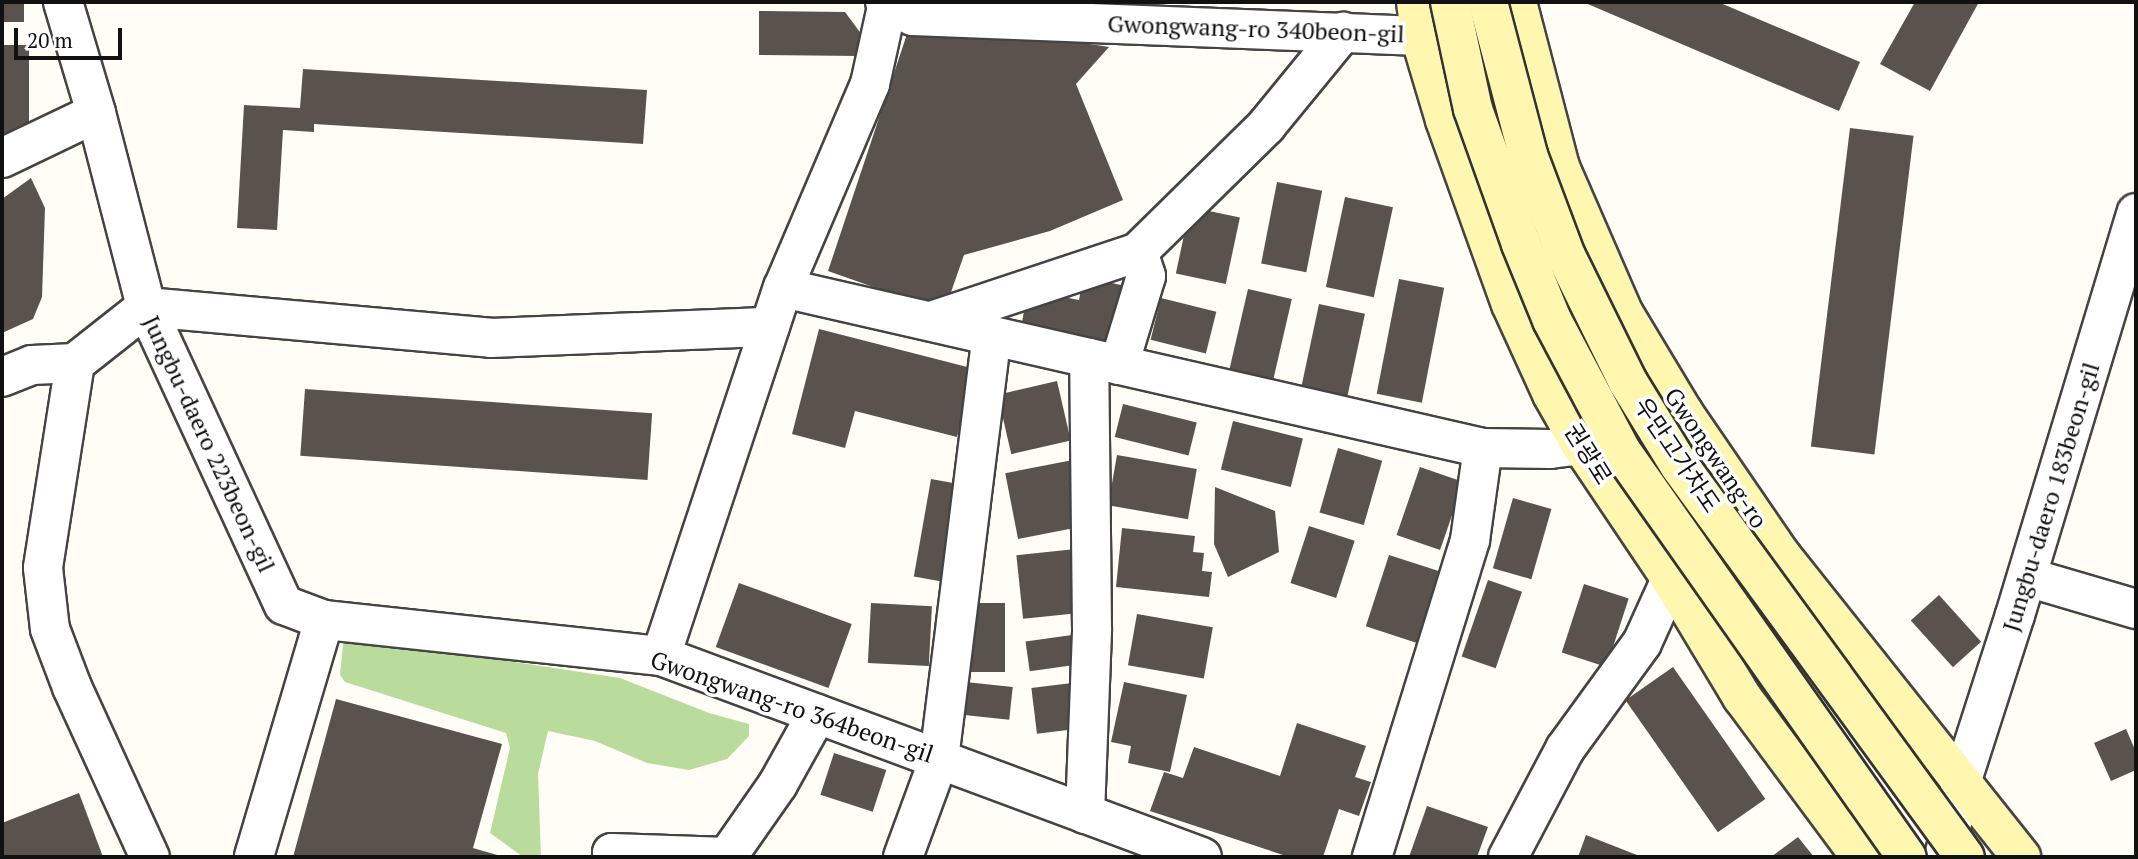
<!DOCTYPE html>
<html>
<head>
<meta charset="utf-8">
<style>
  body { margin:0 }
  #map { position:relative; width:2138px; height:859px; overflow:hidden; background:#fffdf5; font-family:"PT Serif","Noto Sans KR",serif }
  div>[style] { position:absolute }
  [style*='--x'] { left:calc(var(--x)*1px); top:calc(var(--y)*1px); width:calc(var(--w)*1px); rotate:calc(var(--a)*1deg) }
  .forest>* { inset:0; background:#b9dc9c }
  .building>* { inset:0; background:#5a524d; transform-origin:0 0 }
  .roads { filter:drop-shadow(2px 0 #444) drop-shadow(-2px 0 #444) drop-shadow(0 2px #444) drop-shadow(0 -2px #444) }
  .street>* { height:38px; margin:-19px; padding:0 19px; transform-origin:19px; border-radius:19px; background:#fff }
  .secondary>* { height:38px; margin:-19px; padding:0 19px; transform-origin:19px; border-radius:19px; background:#fff6b0 }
  .bridges { filter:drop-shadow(2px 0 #333) drop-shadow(-2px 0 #333) drop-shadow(0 2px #333) drop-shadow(0 -2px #333) }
  .secondary-bridge>* { height:38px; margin:-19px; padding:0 19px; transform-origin:19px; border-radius:19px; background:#fff6b0 }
  span { translate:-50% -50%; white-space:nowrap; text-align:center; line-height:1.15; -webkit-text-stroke:7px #fff; paint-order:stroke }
  .street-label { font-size:24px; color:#111 }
  .frame { position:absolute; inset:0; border:4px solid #111; pointer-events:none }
  .scale { position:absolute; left:14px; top:28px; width:108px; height:32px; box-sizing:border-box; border:4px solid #111; border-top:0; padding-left:9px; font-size:21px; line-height:24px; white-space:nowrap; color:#111; -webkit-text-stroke:5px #fff; paint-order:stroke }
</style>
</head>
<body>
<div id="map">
  <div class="forest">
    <i style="clip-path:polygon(344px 636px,620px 678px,709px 713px,749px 724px,749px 736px,727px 759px,689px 770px,647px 763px,595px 741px,548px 731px,538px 774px,541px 857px,523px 857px,490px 833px,510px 748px,506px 733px,345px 682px,340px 675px)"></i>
  </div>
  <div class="building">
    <i style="left:2px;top:2px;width:22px;height:20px"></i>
    <i style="clip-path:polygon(1583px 2px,1718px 2px,1860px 62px,1839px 111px)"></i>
    <i style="clip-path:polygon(1915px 2px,1979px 2px,1930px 91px,1880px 64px)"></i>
    <i style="clip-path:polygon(759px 11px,845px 12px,865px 39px,859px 56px,759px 55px)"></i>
    <i style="clip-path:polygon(913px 16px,1109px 47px,1076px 84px,1123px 200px,1050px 231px,964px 255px,944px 312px,828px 271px)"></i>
    <i style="left:2px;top:45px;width:27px;height:94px"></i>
    <i style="clip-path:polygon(303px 69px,647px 90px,643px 144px,314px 124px,314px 132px,283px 130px,277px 230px,237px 228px,244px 105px,300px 108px)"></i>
    <i style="left:1850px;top:128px;width:64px;height:321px;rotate:7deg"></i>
    <i style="clip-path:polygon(31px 178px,45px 208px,42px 297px,33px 319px,2px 333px,2px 199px)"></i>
    <i style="left:1277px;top:182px;width:46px;height:83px;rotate:11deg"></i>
    <i style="left:1345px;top:197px;width:49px;height:92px;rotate:12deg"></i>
    <i style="left:1190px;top:207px;width:51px;height:68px;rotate:12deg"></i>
    <i style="clip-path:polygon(1083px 277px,1126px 286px,1112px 356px,1019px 338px,1028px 290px,1079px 300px)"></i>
    <i style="left:1399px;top:279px;width:46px;height:117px;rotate:11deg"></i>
    <i style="left:1248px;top:289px;width:45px;height:83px;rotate:13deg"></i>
    <i style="left:1161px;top:298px;width:57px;height:43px;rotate:14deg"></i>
    <i style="left:1319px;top:304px;width:47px;height:87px;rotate:12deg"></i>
    <i style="clip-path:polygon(819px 329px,975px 369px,957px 437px,855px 411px,845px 448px,792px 434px)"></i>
    <i style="left:1057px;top:381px;width:61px;height:61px;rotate:77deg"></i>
    <i style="left:305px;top:389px;width:348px;height:67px;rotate:4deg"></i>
    <i style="left:1123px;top:404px;width:76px;height:34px;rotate:14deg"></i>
    <i style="left:1233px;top:421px;width:72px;height:50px;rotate:14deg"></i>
    <i style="left:1338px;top:448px;width:46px;height:67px;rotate:16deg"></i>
    <i style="left:1117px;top:455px;width:81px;height:51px;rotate:10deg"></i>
    <i style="left:1073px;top:460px;width:67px;height:69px;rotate:79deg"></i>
    <i style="left:1420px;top:467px;width:46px;height:72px;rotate:19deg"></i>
    <i style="left:931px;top:479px;width:34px;height:99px;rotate:10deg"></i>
    <i style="clip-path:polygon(1215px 487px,1275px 511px,1279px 552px,1228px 577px,1214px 544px)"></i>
    <i style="left:1513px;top:498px;width:40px;height:73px;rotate:16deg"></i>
    <i style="left:1309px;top:526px;width:48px;height:60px;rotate:18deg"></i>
    <i style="clip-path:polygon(1122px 528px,1195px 536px,1193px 552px,1204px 553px,1202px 571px,1212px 572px,1209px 597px,1116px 587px)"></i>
    <i style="left:1085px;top:548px;width:64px;height:69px;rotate:84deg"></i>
    <i style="left:1389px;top:555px;width:57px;height:75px;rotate:18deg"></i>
    <i style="left:1488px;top:580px;width:36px;height:81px;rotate:19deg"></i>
    <i style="left:739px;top:583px;width:120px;height:68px;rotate:20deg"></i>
    <i style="left:1584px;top:584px;width:47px;height:72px;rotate:18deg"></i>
    <i style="left:1939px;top:595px;width:63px;height:38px;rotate:48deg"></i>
    <i style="left:871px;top:603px;width:61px;height:60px;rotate:3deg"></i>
    <i style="left:1005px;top:603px;width:69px;height:42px;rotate:90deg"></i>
    <i style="left:1137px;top:614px;width:77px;height:52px;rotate:10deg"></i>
    <i style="left:1079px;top:634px;width:30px;height:54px;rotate:82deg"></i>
    <i style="left:1673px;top:667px;width:161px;height:58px;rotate:55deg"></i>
    <i style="left:956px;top:681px;width:57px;height:33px;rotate:6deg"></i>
    <i style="left:1080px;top:682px;width:46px;height:49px;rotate:83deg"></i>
    <i style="clip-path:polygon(1124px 682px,1187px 695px,1170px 772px,1128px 763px,1131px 746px,1111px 742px)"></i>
    <i style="clip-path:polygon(336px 699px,502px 744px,473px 848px,504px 857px,293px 857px)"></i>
    <i style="clip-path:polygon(1297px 723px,1366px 746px,1355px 777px,1371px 782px,1359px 816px,1339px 809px,1323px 857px,1289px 857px,1150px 811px,1164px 772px,1183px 778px,1194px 747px,1280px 776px)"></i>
    <i style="clip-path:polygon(2126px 729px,2136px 752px,2136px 770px,2111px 781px,2094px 743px)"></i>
    <i style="left:834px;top:753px;width:55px;height:44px;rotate:18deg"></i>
    <i style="clip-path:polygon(79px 793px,103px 857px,2px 857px,2px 823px)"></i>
    <i style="clip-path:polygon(1427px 806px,1488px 827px,1477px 857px,1409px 857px)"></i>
    <i style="clip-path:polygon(1586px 835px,1642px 857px,1578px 857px)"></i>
    <i style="clip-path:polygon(1798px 837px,1814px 857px,1771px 857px)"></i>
  </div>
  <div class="roads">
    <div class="street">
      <i style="--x:63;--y:2;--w:116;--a:73.4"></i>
      <i style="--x:96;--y:113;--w:200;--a:75.5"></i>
      <i style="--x:146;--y:307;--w:328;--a:65.2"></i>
      <i style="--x:284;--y:605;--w:43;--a:20.6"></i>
      <i style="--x:324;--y:620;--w:247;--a:106.5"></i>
      <i style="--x:885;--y:2;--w:31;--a:27"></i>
      <i style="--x:913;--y:16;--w:507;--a:2.26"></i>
      <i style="--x:2;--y:158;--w:104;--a:-25.6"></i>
      <i style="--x:783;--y:288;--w:718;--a:12.88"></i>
      <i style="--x:1483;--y:448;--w:67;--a:0.9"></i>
      <i style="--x:1550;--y:449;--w:31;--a:-7"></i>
      <i style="--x:1581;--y:445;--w:107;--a:-17.9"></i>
      <i style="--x:931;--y:321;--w:218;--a:-18.4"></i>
      <i style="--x:75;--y:363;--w:207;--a:98.9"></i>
      <i style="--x:43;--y:568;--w:61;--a:83.5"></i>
      <i style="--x:50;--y:629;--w:62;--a:69.2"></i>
      <i style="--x:72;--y:687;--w:187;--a:65.4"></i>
      <i style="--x:1119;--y:365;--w:93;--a:-73.1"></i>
      <i style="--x:1146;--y:276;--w:25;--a:-108"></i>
      <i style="--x:1138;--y:252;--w:180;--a:-44.5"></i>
      <i style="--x:1266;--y:126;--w:122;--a:-50.7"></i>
      <i style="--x:2;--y:377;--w:32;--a:-22"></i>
      <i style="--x:32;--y:365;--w:43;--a:-2.7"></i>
      <i style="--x:75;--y:363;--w:90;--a:-38.3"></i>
      <i style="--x:146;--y:307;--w:346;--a:5.1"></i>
      <i style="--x:491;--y:338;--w:279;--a:-2.3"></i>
      <i style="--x:2027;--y:577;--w:114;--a:16.4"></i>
      <i style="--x:324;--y:620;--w:339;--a:6.1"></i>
      <i style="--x:661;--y:656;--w:577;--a:20.38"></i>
      <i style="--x:661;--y:656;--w:388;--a:-71.7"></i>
      <i style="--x:783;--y:288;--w:222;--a:-66.9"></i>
      <i style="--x:870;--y:84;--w:84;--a:-77.6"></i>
      <i style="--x:1085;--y:814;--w:186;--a:-87.8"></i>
      <i style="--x:1092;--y:628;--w:270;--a:-90.6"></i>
      <i style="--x:612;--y:857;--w:4;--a:-90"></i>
      <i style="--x:612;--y:853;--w:115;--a:2"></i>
      <i style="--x:727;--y:857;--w:89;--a:-55.1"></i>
      <i style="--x:778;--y:784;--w:80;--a:-60.9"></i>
      <i style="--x:903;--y:857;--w:104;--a:-69.8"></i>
      <i style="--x:939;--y:759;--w:426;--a:-82.9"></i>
      <i style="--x:1372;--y:857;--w:332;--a:-72.8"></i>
      <i style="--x:1470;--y:540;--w:93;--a:-82"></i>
      <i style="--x:1508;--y:857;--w:122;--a:-62.2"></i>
      <i style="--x:1565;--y:749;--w:131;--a:-54"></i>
      <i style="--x:1642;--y:643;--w:70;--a:-65.6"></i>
      <i style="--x:1944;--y:857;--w:79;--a:-76.8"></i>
      <i style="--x:1962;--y:780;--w:173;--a:-72.2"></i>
      <i style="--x:2015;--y:615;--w:420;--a:-73.2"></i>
    </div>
    <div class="secondary">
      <i style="--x:1416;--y:2;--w:34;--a:83"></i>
      <i style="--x:1420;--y:36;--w:88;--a:73.4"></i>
      <i style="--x:1445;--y:120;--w:195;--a:70.3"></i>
      <i style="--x:1511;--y:304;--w:99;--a:65.5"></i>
      <i style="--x:1552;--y:394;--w:59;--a:60.4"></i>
      <i style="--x:1581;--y:445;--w:161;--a:56.1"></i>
      <i style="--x:1671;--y:579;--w:138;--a:59"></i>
      <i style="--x:1742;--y:697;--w:199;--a:53.4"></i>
      <i style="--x:1517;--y:2;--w:171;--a:75.4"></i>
      <i style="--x:1560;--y:167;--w:158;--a:66.5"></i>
      <i style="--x:1623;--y:312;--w:117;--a:59"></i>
      <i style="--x:1683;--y:412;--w:173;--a:55.6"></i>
      <i style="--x:1781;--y:555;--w:386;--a:51.5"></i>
    </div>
  </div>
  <div class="bridges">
    <div class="secondary-bridge">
      <i style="--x:1450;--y:2;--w:109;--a:77.9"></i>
      <i style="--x:1473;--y:109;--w:143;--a:70.4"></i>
      <i style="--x:1521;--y:244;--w:82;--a:67.8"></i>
      <i style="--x:1552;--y:320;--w:149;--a:62.1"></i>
      <i style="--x:1622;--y:452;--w:495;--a:54.9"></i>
      <i style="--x:1488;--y:2;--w:158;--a:75.3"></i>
      <i style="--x:1528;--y:155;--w:108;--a:69.4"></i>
      <i style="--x:1566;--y:256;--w:140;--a:63.8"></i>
      <i style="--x:1628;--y:382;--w:97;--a:58.4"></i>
      <i style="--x:1679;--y:465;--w:485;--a:53.9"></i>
    </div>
  </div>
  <div class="street-label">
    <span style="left:1256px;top:29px;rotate:2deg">Gwongwang-ro 340beon-gil</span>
    <span style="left:209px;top:444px;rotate:65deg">Jungbu-daero 223beon-gil</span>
    <span style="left:1588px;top:454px;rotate:58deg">권광로</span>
    <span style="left:1677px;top:455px;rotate:56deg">우만고가차도</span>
    <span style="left:1716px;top:458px;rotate:56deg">Gwongwang-ro</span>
    <span style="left:2051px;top:497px;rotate:-73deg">Jungbu-daero 183beon-gil</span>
    <span style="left:792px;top:707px;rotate:19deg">Gwongwang-ro 364beon-gil</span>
  </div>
  <div class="frame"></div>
  <div class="scale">20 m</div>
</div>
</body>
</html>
